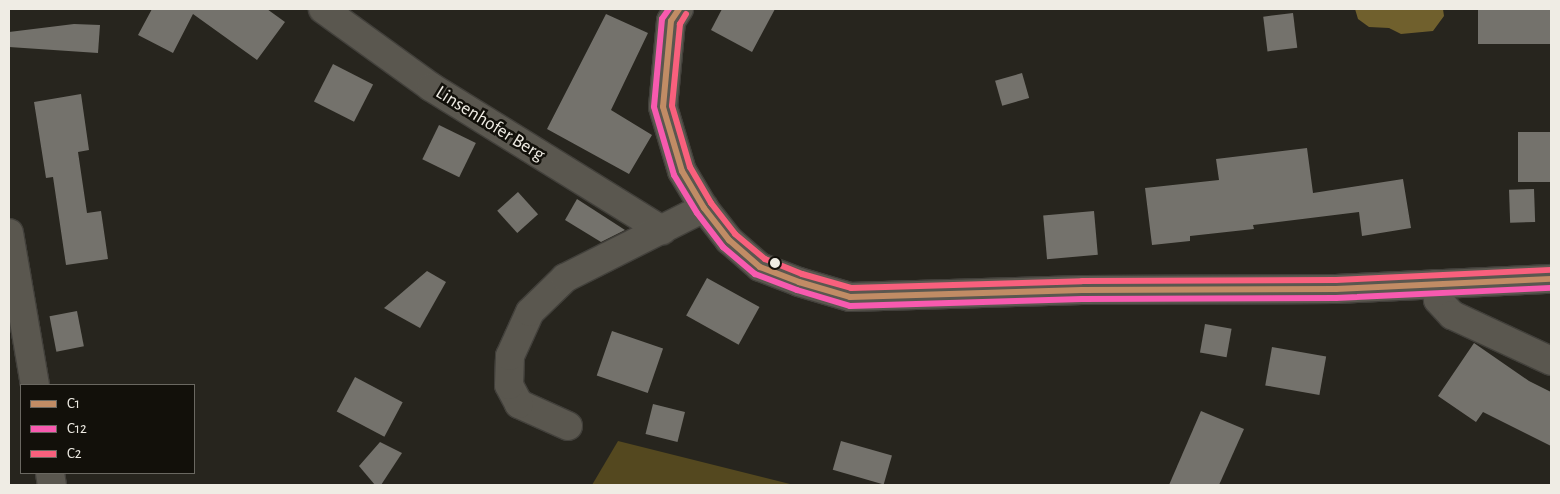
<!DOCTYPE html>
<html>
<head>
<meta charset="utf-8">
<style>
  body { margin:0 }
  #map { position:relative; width:1560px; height:494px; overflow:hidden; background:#27251e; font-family:"Alegreya Sans",sans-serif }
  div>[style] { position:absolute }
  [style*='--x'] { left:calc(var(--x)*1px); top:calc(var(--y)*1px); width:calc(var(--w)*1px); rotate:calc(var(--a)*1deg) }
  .green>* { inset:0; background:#54481f }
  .water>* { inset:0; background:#70602d }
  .building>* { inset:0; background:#74726c; transform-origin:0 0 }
  .roads { filter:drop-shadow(1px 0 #42403b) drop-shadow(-1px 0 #42403b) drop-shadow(0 1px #42403b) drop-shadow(0 -1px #42403b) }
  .minor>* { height:28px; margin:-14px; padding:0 14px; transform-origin:14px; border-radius:14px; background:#5a574f }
  .bus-1>* { height:6px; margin:-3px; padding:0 3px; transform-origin:3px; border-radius:3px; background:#c18c65 }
  .bus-2>* { height:6px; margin:-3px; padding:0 3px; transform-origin:3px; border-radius:3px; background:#f75aaf }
  .bus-3>* { height:6px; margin:-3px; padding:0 3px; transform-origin:3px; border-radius:3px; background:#f8607d }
  .dots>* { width:14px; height:14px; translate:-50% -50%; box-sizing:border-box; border:2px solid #12100a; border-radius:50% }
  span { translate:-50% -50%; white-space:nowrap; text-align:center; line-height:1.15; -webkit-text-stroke:5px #12100a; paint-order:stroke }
  .street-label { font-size:19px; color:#efece4 }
  .frame { position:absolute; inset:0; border:10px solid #efece4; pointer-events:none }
  .legend { position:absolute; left:20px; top:384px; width:175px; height:90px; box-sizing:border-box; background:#12100a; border:1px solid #6a6861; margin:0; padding:6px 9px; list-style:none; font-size:15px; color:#efece4 }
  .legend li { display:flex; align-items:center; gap:10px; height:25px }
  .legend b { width:25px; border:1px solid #6a6861 }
</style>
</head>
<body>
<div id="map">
  <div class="green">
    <i style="clip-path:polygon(618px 441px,794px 485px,592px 485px)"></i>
  </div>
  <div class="water">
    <i style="clip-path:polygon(1355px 9px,1443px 9px,1444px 16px,1433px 31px,1401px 34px,1389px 28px,1369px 27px,1358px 19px)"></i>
  </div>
  <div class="building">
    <i style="clip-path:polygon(152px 9px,267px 9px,285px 22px,257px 60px,193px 14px,173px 53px,138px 35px)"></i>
    <i style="clip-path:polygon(722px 9px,775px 9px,752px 52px,711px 30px)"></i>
    <i style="left:1478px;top:9px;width:73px;height:35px"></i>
    <i style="left:1293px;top:13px;width:35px;height:30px;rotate:83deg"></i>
    <i style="clip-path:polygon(606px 14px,648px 33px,611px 110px,652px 135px,629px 174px,547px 129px)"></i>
    <i style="clip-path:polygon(74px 24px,100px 25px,98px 53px,9px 47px,9px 32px)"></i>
    <i style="left:333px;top:64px;width:45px;height:42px;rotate:27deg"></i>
    <i style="left:1022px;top:73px;width:26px;height:28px;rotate:74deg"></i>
    <i style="clip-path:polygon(81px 94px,89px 150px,78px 152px,87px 213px,101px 211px,108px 259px,66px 265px,53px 177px,46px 178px,34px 102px)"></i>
    <i style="left:439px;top:125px;width:41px;height:38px;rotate:26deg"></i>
    <i style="left:1551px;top:132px;width:50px;height:33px;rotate:90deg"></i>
    <i style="clip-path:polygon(1307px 148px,1313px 193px,1403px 179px,1411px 228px,1362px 236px,1359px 212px,1253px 225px,1254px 229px,1190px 236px,1190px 241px,1152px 245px,1145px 188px,1219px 180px,1216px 159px)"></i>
    <i style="left:1534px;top:189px;width:33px;height:25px;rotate:88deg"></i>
    <i style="left:518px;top:192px;width:30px;height:28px;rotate:48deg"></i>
    <i style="clip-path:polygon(577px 199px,625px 230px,601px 242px,565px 220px)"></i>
    <i style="left:1094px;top:211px;width:44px;height:51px;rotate:85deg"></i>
    <i style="clip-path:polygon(427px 271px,446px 282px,420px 328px,384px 308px)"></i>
    <i style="left:707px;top:278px;width:60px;height:43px;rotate:29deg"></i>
    <i style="left:77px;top:311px;width:36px;height:28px;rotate:79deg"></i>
    <i style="left:1205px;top:324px;width:27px;height:29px;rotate:10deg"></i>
    <i style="left:612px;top:331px;width:54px;height:47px;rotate:19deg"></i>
    <i style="clip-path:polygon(1474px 343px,1529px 381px,1551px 392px,1551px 446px,1483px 412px,1476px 422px,1438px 396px)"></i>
    <i style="left:1272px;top:347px;width:55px;height:39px;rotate:10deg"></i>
    <i style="left:355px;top:377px;width:54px;height:39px;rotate:28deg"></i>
    <i style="left:653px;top:404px;width:33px;height:31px;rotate:14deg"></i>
    <i style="clip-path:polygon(1201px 411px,1244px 429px,1219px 485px,1169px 485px)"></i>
    <i style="left:841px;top:441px;width:53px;height:30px;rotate:16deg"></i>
    <i style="clip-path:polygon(380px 442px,402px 453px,381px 485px,375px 485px,359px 466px)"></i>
  </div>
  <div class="roads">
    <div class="minor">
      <i style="--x:323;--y:9;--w:133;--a:35.8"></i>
      <i style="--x:431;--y:87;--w:272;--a:31.8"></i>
      <i style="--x:679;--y:9;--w:14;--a:124"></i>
      <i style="--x:671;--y:21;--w:86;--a:95.3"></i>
      <i style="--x:663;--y:107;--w:67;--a:73.5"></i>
      <i style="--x:682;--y:171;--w:43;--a:59.3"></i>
      <i style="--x:704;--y:208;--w:41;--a:52"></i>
      <i style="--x:729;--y:240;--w:41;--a:41.1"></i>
      <i style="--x:760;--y:267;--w:42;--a:21"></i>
      <i style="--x:799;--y:282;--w:53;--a:16.4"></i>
      <i style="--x:850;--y:297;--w:232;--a:-1.7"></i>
      <i style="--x:1082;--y:290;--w:254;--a:-0.2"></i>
      <i style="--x:1336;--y:289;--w:215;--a:-2.7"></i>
      <i style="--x:9;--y:233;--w:154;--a:80.3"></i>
      <i style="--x:1435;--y:284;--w:16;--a:79"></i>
      <i style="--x:1438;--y:300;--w:21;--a:47"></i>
      <i style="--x:1452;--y:315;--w:109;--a:24.9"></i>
      <i style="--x:568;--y:426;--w:54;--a:-155.8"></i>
      <i style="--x:519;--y:404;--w:21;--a:-118"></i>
      <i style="--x:509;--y:385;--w:29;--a:-88"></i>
      <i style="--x:510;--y:356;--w:48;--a:-65.6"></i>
      <i style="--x:530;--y:312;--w:49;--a:-44.2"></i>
      <i style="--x:565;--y:278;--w:156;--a:-26.7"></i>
      <i style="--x:50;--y:473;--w:12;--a:81"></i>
    </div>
  </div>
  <div class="bus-1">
    <i style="--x:679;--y:9;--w:14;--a:124"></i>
    <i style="--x:671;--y:21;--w:86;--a:95.3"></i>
    <i style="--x:663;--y:107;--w:67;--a:73.5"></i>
    <i style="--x:682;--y:171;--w:43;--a:59.3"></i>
    <i style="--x:704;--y:208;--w:41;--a:52"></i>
    <i style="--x:729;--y:240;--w:41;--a:41.1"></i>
    <i style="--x:760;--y:267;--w:42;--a:21"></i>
    <i style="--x:799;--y:282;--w:53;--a:16.4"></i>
    <i style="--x:850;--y:297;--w:232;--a:-1.7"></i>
    <i style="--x:1082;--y:290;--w:254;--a:-0.2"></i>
    <i style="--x:1336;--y:289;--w:215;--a:-2.7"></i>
  </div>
  <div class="bus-2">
    <i style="--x:669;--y:9;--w:12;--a:125"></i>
    <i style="--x:662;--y:19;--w:88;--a:95.2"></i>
    <i style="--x:654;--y:107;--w:71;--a:73.6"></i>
    <i style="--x:674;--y:175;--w:44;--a:58.8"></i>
    <i style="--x:697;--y:213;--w:43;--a:52.6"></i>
    <i style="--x:723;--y:247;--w:42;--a:40.2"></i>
    <i style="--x:755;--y:274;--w:45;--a:20.9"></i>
    <i style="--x:797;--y:290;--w:55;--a:16.8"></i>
    <i style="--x:850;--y:306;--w:232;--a:-1.7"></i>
    <i style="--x:1082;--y:299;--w:254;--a:-0.2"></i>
    <i style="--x:1336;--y:298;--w:215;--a:-2.7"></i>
  </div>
  <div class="bus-3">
    <i style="--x:686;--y:14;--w:12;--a:121"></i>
    <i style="--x:680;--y:24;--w:82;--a:95.6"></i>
    <i style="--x:672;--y:106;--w:64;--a:73.6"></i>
    <i style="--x:690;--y:167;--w:42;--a:59.7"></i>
    <i style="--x:711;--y:203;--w:39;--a:52"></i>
    <i style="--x:735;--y:234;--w:39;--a:40"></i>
    <i style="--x:765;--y:259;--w:40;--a:22"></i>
    <i style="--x:802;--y:274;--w:51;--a:15.9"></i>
    <i style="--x:851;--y:288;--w:231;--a:-1.7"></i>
    <i style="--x:1082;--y:281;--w:254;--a:-0.2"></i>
    <i style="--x:1336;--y:280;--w:215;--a:-2.7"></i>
  </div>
  <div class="dots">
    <i style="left:775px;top:263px;background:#efece4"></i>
  </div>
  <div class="street-label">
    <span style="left:490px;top:124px;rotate:32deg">Linsenhofer Berg</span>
  </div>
  <div class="frame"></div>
  <ul class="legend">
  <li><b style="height:6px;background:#c18c65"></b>C1</li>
  <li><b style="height:6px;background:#f75aaf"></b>C12</li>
  <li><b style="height:6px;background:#f8607d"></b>C2</li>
  </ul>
</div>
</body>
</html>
